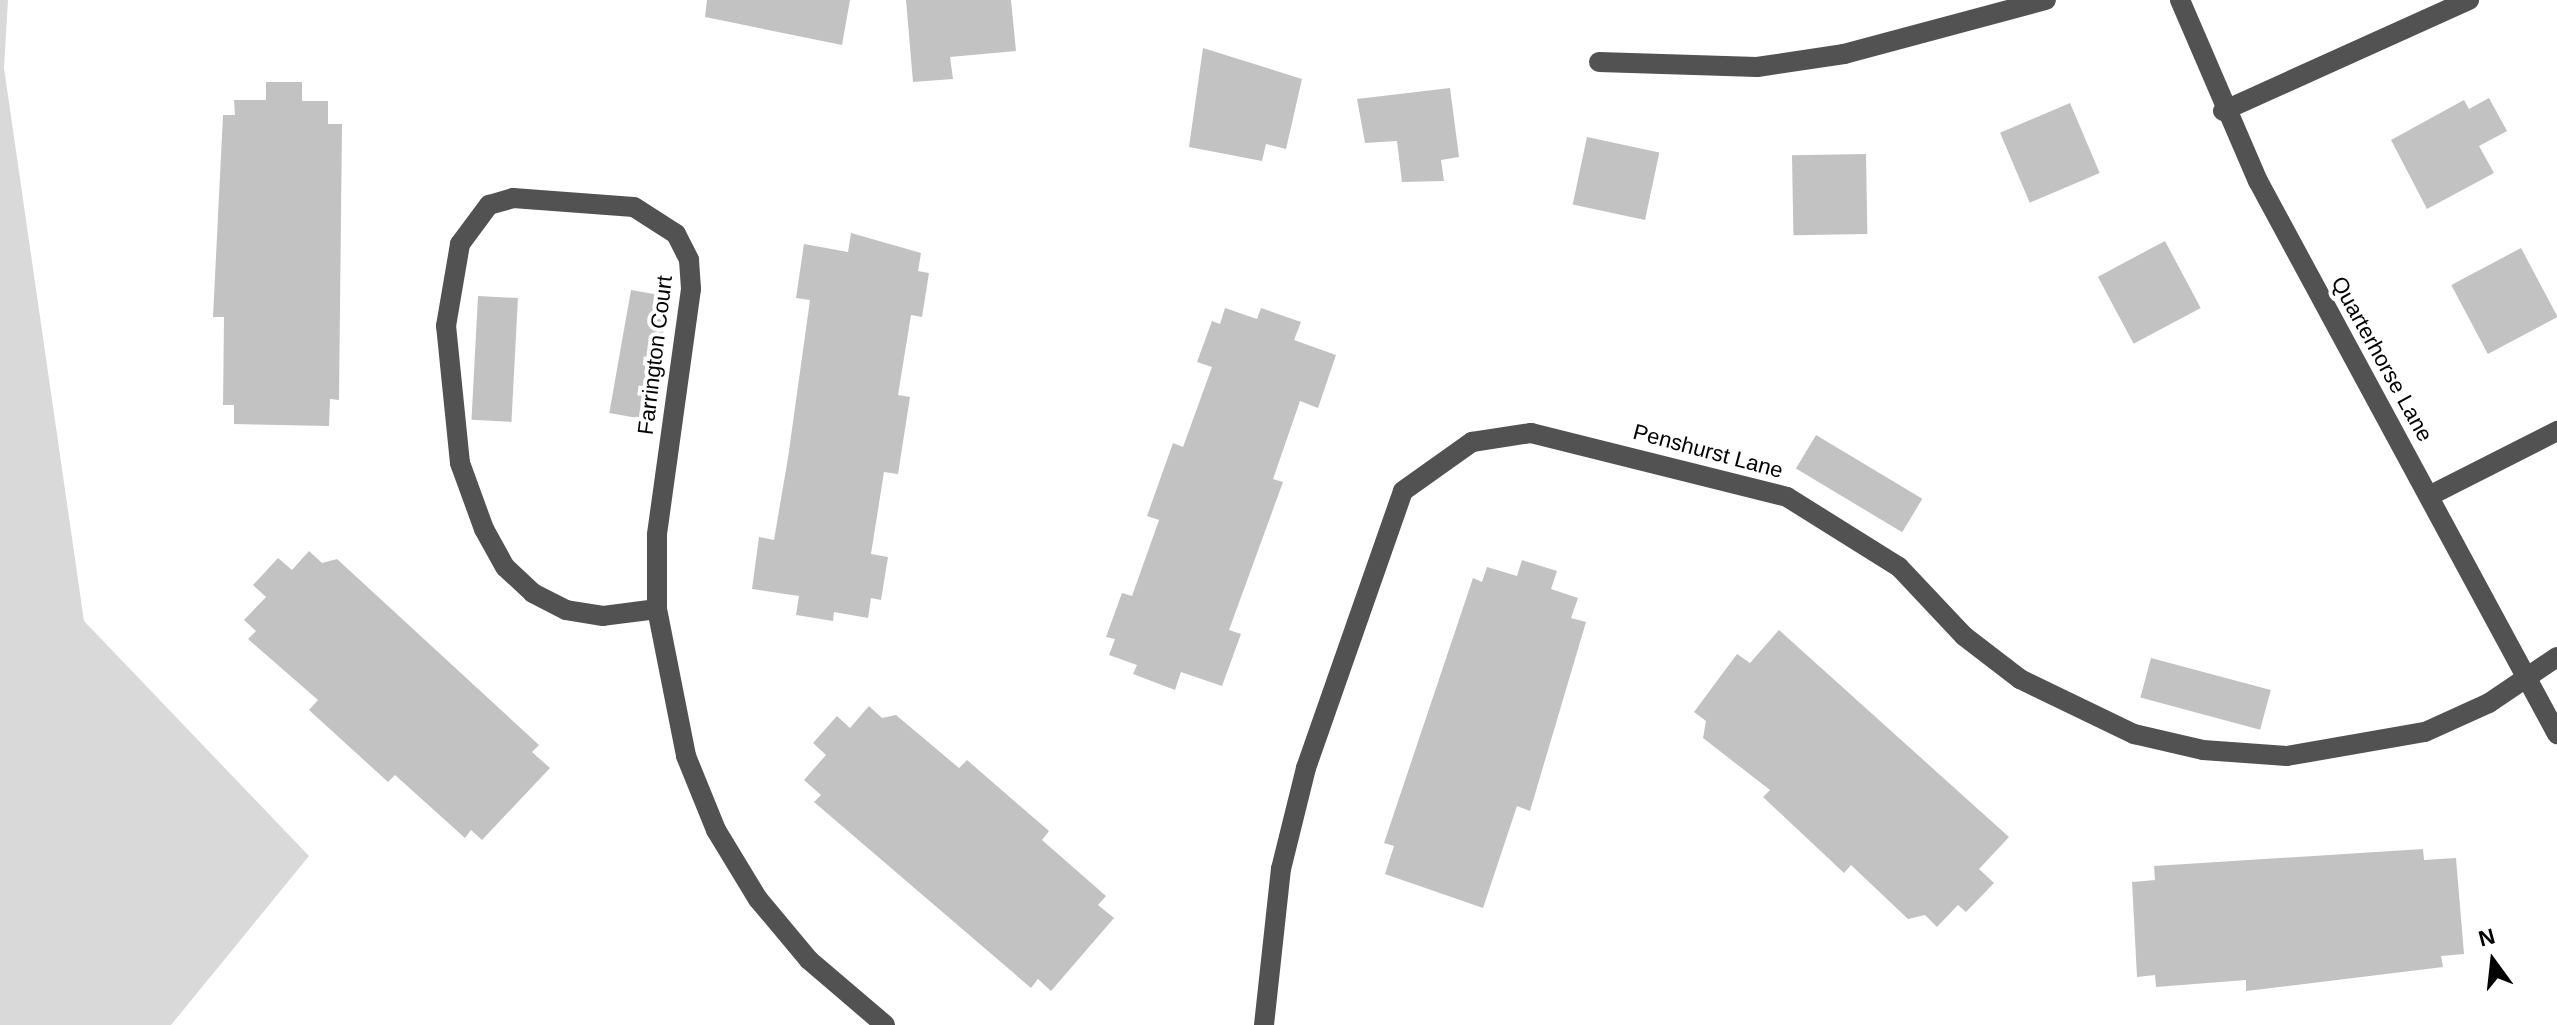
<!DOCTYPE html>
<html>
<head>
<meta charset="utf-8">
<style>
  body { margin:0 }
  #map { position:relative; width:2557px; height:1025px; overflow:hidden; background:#fff; font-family:Helvetica,sans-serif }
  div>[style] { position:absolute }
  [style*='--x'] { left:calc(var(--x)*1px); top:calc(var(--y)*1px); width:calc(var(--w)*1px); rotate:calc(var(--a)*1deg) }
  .green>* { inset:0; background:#d9d9d9 }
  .building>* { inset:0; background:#c2c2c2; transform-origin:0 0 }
  .minor>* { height:20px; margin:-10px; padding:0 10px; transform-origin:10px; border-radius:10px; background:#525252 }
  span { translate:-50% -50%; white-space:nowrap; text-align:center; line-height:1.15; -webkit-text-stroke:8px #fff; paint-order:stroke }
  .street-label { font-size:22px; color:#000 }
  .north { position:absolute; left:2453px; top:921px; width:80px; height:80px; -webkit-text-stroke:6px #fff; paint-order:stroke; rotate:345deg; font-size:22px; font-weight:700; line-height:32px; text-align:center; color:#000 }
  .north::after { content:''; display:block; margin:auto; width:28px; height:36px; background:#000; clip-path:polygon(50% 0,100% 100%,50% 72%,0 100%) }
</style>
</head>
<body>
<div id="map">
  <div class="green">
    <i style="clip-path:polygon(0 0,8px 0,4px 68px,84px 621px,309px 856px,171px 1025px,0 1025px)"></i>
  </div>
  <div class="building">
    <i style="clip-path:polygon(707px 0,850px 0,842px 45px,705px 17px)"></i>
    <i style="clip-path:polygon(906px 0,1011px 0,1016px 51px,950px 57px,953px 79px,913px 82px)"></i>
    <i style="clip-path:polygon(1203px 48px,1302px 79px,1286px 149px,1266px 144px,1262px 161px,1189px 147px)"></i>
    <i style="clip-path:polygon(266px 82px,302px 82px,302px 101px,328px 101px,328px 124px,342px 124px,339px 400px,330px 399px,329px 426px,234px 424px,234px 405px,223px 405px,224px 317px,213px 317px,223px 115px,235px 115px,234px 100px,266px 100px)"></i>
    <i style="clip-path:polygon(1450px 88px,1459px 157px,1441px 160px,1444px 181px,1402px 182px,1397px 141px,1365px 143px,1357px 99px)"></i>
    <i style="clip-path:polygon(2489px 98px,2507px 131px,2479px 146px,2494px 173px,2427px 209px,2391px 140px,2464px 100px,2469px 109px)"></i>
    <i style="left:2070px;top:103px;width:76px;height:76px;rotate:67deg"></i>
    <i style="left:1587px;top:137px;width:74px;height:69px;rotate:12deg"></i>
    <i style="left:1866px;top:154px;width:80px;height:74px;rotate:89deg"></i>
    <i style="clip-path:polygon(851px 233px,921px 253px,918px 271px,929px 273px,922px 317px,911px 315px,898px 395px,910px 397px,898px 474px,884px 472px,871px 554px,888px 557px,881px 600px,871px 598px,868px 618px,834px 612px,833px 621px,796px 615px,799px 596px,752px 589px,759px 537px,774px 540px,788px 458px,810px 300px,796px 298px,804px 244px,848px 252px)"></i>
    <i style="left:2165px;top:241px;width:76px;height:76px;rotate:62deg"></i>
    <i style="left:2521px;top:248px;width:78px;height:79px;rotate:62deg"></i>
    <i style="left:631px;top:290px;width:39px;height:125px;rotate:10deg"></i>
    <i style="left:478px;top:296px;width:40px;height:124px;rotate:3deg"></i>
    <i style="clip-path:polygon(1225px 308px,1257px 319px,1261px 308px,1301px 322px,1294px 340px,1336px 355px,1318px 408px,1300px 401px,1273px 479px,1283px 482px,1229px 630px,1241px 634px,1222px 686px,1181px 672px,1175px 690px,1133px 674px,1137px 665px,1109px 655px,1115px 639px,1106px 637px,1122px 593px,1132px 596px,1159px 520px,1147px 516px,1173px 443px,1183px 447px,1212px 367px,1197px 362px,1212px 321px,1220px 324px)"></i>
    <i style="left:1816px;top:435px;width:124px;height:39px;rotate:31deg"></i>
    <i style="clip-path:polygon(309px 551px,322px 563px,337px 559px,539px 745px,532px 752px,550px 768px,482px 840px,471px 830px,465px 838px,395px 775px,388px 782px,309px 710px,318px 700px,248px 639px,256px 631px,244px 620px,266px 597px,253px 585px,278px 558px,292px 570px)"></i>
    <i style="clip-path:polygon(1522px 560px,1557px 571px,1551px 589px,1578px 598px,1571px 618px,1586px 622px,1530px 811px,1517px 806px,1483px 908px,1385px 874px,1394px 846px,1384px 843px,1473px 578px,1482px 582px,1487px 567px,1517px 576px)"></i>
    <i style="clip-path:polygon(1779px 630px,2009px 837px,1979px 869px,1994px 883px,1966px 912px,1958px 905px,1937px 927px,1925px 915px,1908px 919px,1851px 865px,1844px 873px,1763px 797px,1770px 790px,1703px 738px,1706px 721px,1694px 712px,1737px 654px,1750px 663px)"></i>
    <i style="left:2151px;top:658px;width:124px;height:41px;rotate:15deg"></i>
    <i style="clip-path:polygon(869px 706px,882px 718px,896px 715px,959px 768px,967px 760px,1049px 831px,1042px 840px,1106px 896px,1098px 905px,1114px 918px,1051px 991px,1038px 979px,1031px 988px,814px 802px,821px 795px,804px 780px,826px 755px,813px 743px,837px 716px,850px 728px)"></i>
    <i style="clip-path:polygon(2423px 849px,2424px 860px,2456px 858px,2464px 954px,2441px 956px,2443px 967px,2246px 991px,2246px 980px,2156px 987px,2155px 975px,2137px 977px,2132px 882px,2155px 880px,2154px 866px)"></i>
  </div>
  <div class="minor">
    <i style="--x:2180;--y:0;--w:197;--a:66.7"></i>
    <i style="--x:2258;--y:181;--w:629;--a:61.6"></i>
    <i style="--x:1599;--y:62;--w:158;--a:1.8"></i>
    <i style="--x:1757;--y:67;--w:88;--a:-8.5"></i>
    <i style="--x:1844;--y:54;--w:209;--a:-15"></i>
    <i style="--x:2223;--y:111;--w:270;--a:-24.3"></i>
    <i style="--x:513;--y:198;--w:121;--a:4.3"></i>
    <i style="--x:634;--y:207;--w:50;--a:32.7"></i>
    <i style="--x:676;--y:234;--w:29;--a:63"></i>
    <i style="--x:689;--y:260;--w:29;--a:86"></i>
    <i style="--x:691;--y:289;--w:248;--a:97.9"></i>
    <i style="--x:657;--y:535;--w:74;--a:90"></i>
    <i style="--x:657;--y:609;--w:54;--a:172.6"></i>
    <i style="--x:603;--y:616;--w:37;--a:-171"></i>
    <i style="--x:566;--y:610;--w:37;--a:-153"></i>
    <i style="--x:533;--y:593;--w:38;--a:-137"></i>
    <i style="--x:505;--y:567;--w:43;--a:-118.9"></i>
    <i style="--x:484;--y:529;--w:70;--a:-110"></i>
    <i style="--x:460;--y:463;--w:138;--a:-95.8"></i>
    <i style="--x:446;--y:326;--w:83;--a:-80.3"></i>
    <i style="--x:460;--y:244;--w:49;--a:-53.4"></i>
    <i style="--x:489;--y:205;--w:25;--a:-16"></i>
    <i style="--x:2429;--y:496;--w:144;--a:-26.9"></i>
    <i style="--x:657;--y:609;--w:150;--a:78.8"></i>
    <i style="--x:686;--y:756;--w:80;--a:67.9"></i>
    <i style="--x:716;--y:830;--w:81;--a:58.7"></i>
    <i style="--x:758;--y:899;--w:80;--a:50.1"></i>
    <i style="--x:809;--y:960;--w:100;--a:40.5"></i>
    <i style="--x:1264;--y:1025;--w:157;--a:-83.8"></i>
    <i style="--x:1281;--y:869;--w:104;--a:-76.1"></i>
    <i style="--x:1306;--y:768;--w:293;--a:-70.7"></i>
    <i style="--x:1403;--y:491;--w:85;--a:-35.4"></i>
    <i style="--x:1472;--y:442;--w:60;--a:-8.7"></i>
    <i style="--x:1531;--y:433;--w:264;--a:14"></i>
    <i style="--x:1787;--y:497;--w:132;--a:32"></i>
    <i style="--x:1899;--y:567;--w:95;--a:46.7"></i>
    <i style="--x:1964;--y:636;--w:71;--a:37.5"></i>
    <i style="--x:2020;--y:679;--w:127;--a:25.8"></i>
    <i style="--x:2134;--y:734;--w:71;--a:13.1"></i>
    <i style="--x:2203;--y:750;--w:84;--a:4.1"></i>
    <i style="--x:2287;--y:756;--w:140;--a:-9.9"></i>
    <i style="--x:2425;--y:732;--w:70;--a:-24.4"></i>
    <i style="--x:2489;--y:703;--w:82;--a:-34.1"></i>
  </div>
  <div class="street-label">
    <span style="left:655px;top:355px;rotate:-83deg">Farrington Court</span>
    <span style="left:2382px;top:359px;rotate:61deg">Quarterhorse Lane</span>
    <span style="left:1708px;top:451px;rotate:15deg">Penshurst Lane</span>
  </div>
  <div class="north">N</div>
</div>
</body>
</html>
